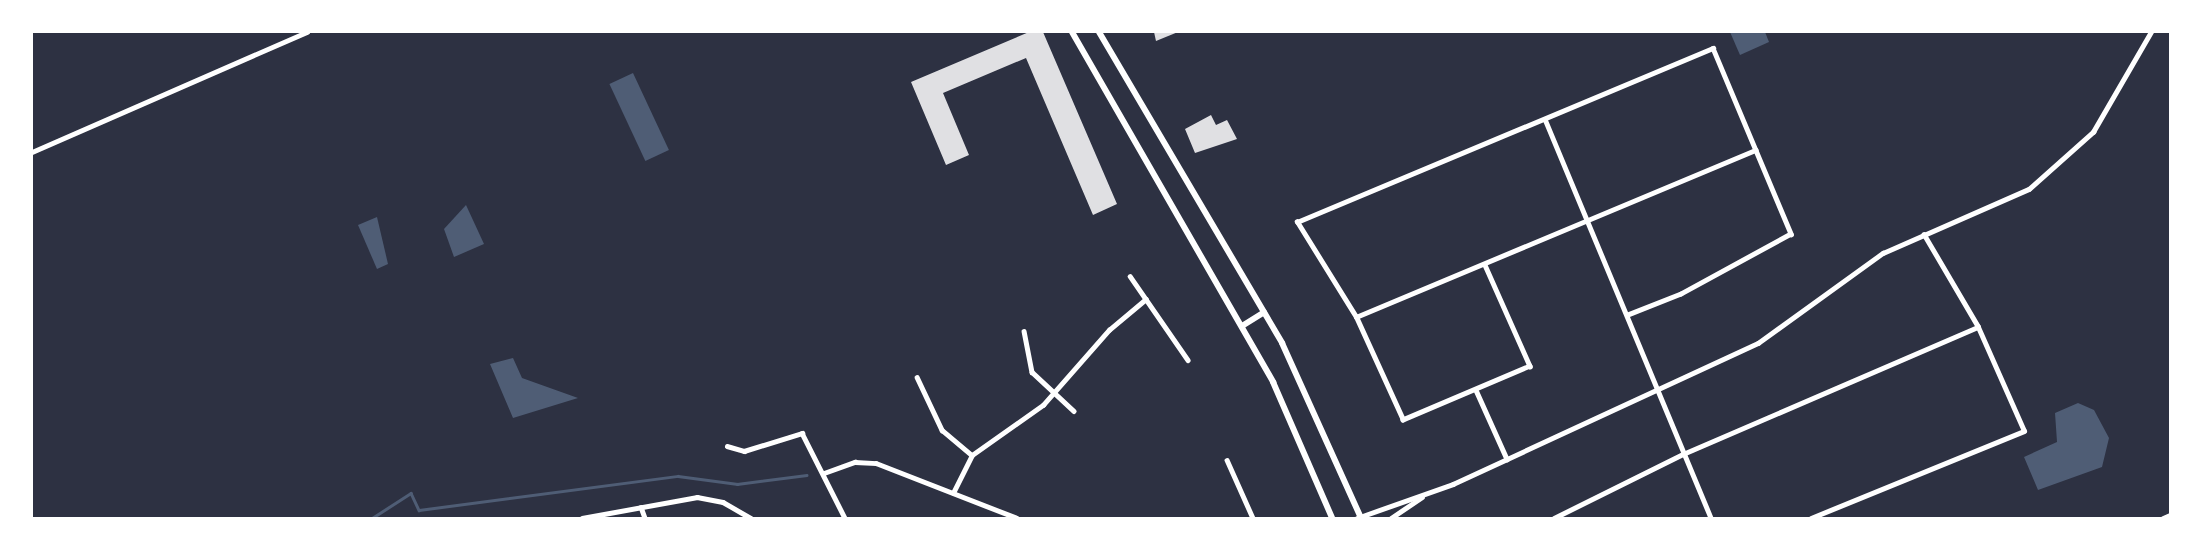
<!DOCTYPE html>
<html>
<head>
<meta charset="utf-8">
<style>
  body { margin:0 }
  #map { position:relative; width:2202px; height:550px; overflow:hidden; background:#2d3142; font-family:"Source Sans 3",sans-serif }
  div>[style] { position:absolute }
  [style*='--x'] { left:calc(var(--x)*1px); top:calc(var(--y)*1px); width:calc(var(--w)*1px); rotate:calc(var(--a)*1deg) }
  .water>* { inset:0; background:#4f5d75; transform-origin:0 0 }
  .stream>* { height:2.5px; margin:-1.25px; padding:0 1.25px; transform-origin:1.25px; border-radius:1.25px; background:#4f5d75 }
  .building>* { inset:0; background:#e0e0e3 }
  .minor>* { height:4.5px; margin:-2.25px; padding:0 2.25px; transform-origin:2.25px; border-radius:2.25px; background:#fff }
  .tertiary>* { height:5px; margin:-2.5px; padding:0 2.5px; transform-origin:2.5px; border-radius:2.5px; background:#fff }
  .primary>* { height:6px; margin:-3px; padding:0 3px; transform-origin:3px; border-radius:3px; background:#fff }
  span { translate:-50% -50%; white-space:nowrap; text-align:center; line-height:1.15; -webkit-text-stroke:5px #fff; paint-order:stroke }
  .frame { position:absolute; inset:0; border:33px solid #fff; pointer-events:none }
</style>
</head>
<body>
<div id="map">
  <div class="water">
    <i style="clip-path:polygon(1730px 32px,1765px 32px,1769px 42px,1740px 55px)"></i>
    <i style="left:633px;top:73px;width:85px;height:26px;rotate:65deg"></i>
    <i style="clip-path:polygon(466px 205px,484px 244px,454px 257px,444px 229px)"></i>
    <i style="clip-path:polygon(377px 217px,388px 264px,377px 269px,358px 225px)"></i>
    <i style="clip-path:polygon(513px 358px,522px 378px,578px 398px,513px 418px,490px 364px)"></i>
    <i style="clip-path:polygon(2078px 403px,2094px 410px,2109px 438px,2102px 467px,2038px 490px,2024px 457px,2057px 442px,2055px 413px)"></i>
  </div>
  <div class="stream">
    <i style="--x:372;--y:518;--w:46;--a:-32.7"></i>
    <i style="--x:411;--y:493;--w:19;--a:65"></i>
    <i style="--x:419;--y:510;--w:261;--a:-7.5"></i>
    <i style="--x:678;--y:476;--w:60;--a:7.7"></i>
    <i style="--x:737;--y:484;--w:70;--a:-7.4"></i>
  </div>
  <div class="building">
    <i style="clip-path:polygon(1029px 32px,1043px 32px,1117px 204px,1093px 215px,1026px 58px,943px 93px,969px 155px,946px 165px,911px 82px)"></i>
    <i style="clip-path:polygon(1154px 32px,1178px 32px,1156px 41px)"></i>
    <i style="clip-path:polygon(1211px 115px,1216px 125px,1227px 120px,1237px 139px,1195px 153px,1185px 129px)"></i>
  </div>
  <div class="minor">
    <i style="--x:1545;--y:119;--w:432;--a:67.4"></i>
    <i style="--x:32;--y:152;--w:300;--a:-23.6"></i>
    <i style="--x:1485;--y:265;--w:111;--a:66"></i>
    <i style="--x:1530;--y:366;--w:138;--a:157"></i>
    <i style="--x:1403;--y:420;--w:113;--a:-114.5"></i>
    <i style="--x:1356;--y:317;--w:112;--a:-121.8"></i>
    <i style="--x:1297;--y:222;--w:451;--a:-22.7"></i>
    <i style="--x:1713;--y:48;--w:202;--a:67.2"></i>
    <i style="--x:1791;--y:234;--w:125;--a:151.4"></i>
    <i style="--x:1681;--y:294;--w:57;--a:158.4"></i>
    <i style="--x:1130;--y:276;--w:102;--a:55.4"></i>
    <i style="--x:1356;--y:317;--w:433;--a:-22.7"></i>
    <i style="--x:1024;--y:331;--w:42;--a:79"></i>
    <i style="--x:1032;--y:372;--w:57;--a:42.9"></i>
    <i style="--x:917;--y:377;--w:59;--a:64.7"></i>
    <i style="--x:942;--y:430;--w:39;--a:40"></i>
    <i style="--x:1476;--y:390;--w:76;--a:65.8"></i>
    <i style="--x:727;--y:446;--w:18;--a:16"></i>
    <i style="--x:744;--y:451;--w:61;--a:-17.2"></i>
    <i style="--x:802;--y:433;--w:95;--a:63.2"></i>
    <i style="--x:1227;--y:460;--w:64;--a:65.9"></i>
    <i style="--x:824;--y:473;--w:33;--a:-20"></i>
    <i style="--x:855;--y:462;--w:21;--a:3"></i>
    <i style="--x:876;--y:463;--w:151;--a:21.3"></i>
    <i style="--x:953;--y:493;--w:42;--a:-63.4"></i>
    <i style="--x:972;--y:455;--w:87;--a:-35.2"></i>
    <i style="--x:1043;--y:405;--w:100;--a:-48.7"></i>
    <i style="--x:1109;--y:330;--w:48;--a:-40"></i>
    <i style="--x:641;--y:507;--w:12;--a:70"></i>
    <i style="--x:582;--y:518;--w:117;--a:-10.3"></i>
    <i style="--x:697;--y:497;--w:26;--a:11"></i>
    <i style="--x:723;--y:502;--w:32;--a:30"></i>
    <i style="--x:1357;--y:518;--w:102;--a:-19.5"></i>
    <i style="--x:1453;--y:484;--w:336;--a:-24.8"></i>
    <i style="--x:1758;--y:343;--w:154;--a:-35.8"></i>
    <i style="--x:1883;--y:253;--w:159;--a:-23.7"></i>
    <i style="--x:2029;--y:189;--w:86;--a:-41.7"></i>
    <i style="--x:2093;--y:132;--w:116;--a:-59.9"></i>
    <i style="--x:1391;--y:518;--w:37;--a:-34"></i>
    <i style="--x:1554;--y:518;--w:144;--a:-26.4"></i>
    <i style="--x:1683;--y:454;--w:321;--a:-23.3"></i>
    <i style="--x:1811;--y:518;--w:230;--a:-22.2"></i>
    <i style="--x:2024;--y:431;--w:114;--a:-113.9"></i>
    <i style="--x:1978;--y:327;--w:107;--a:-120.4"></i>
  </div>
  <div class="tertiary">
    <i style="--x:2163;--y:518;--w:8;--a:-23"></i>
  </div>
  <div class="primary">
    <i style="--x:1072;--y:32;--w:404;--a:60.1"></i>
    <i style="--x:1273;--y:382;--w:148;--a:66.5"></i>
    <i style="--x:1099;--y:32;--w:361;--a:59.5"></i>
    <i style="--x:1282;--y:343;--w:192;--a:65.7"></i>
    <i style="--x:1242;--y:326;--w:26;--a:-32"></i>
  </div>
  <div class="frame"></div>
</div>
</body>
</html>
